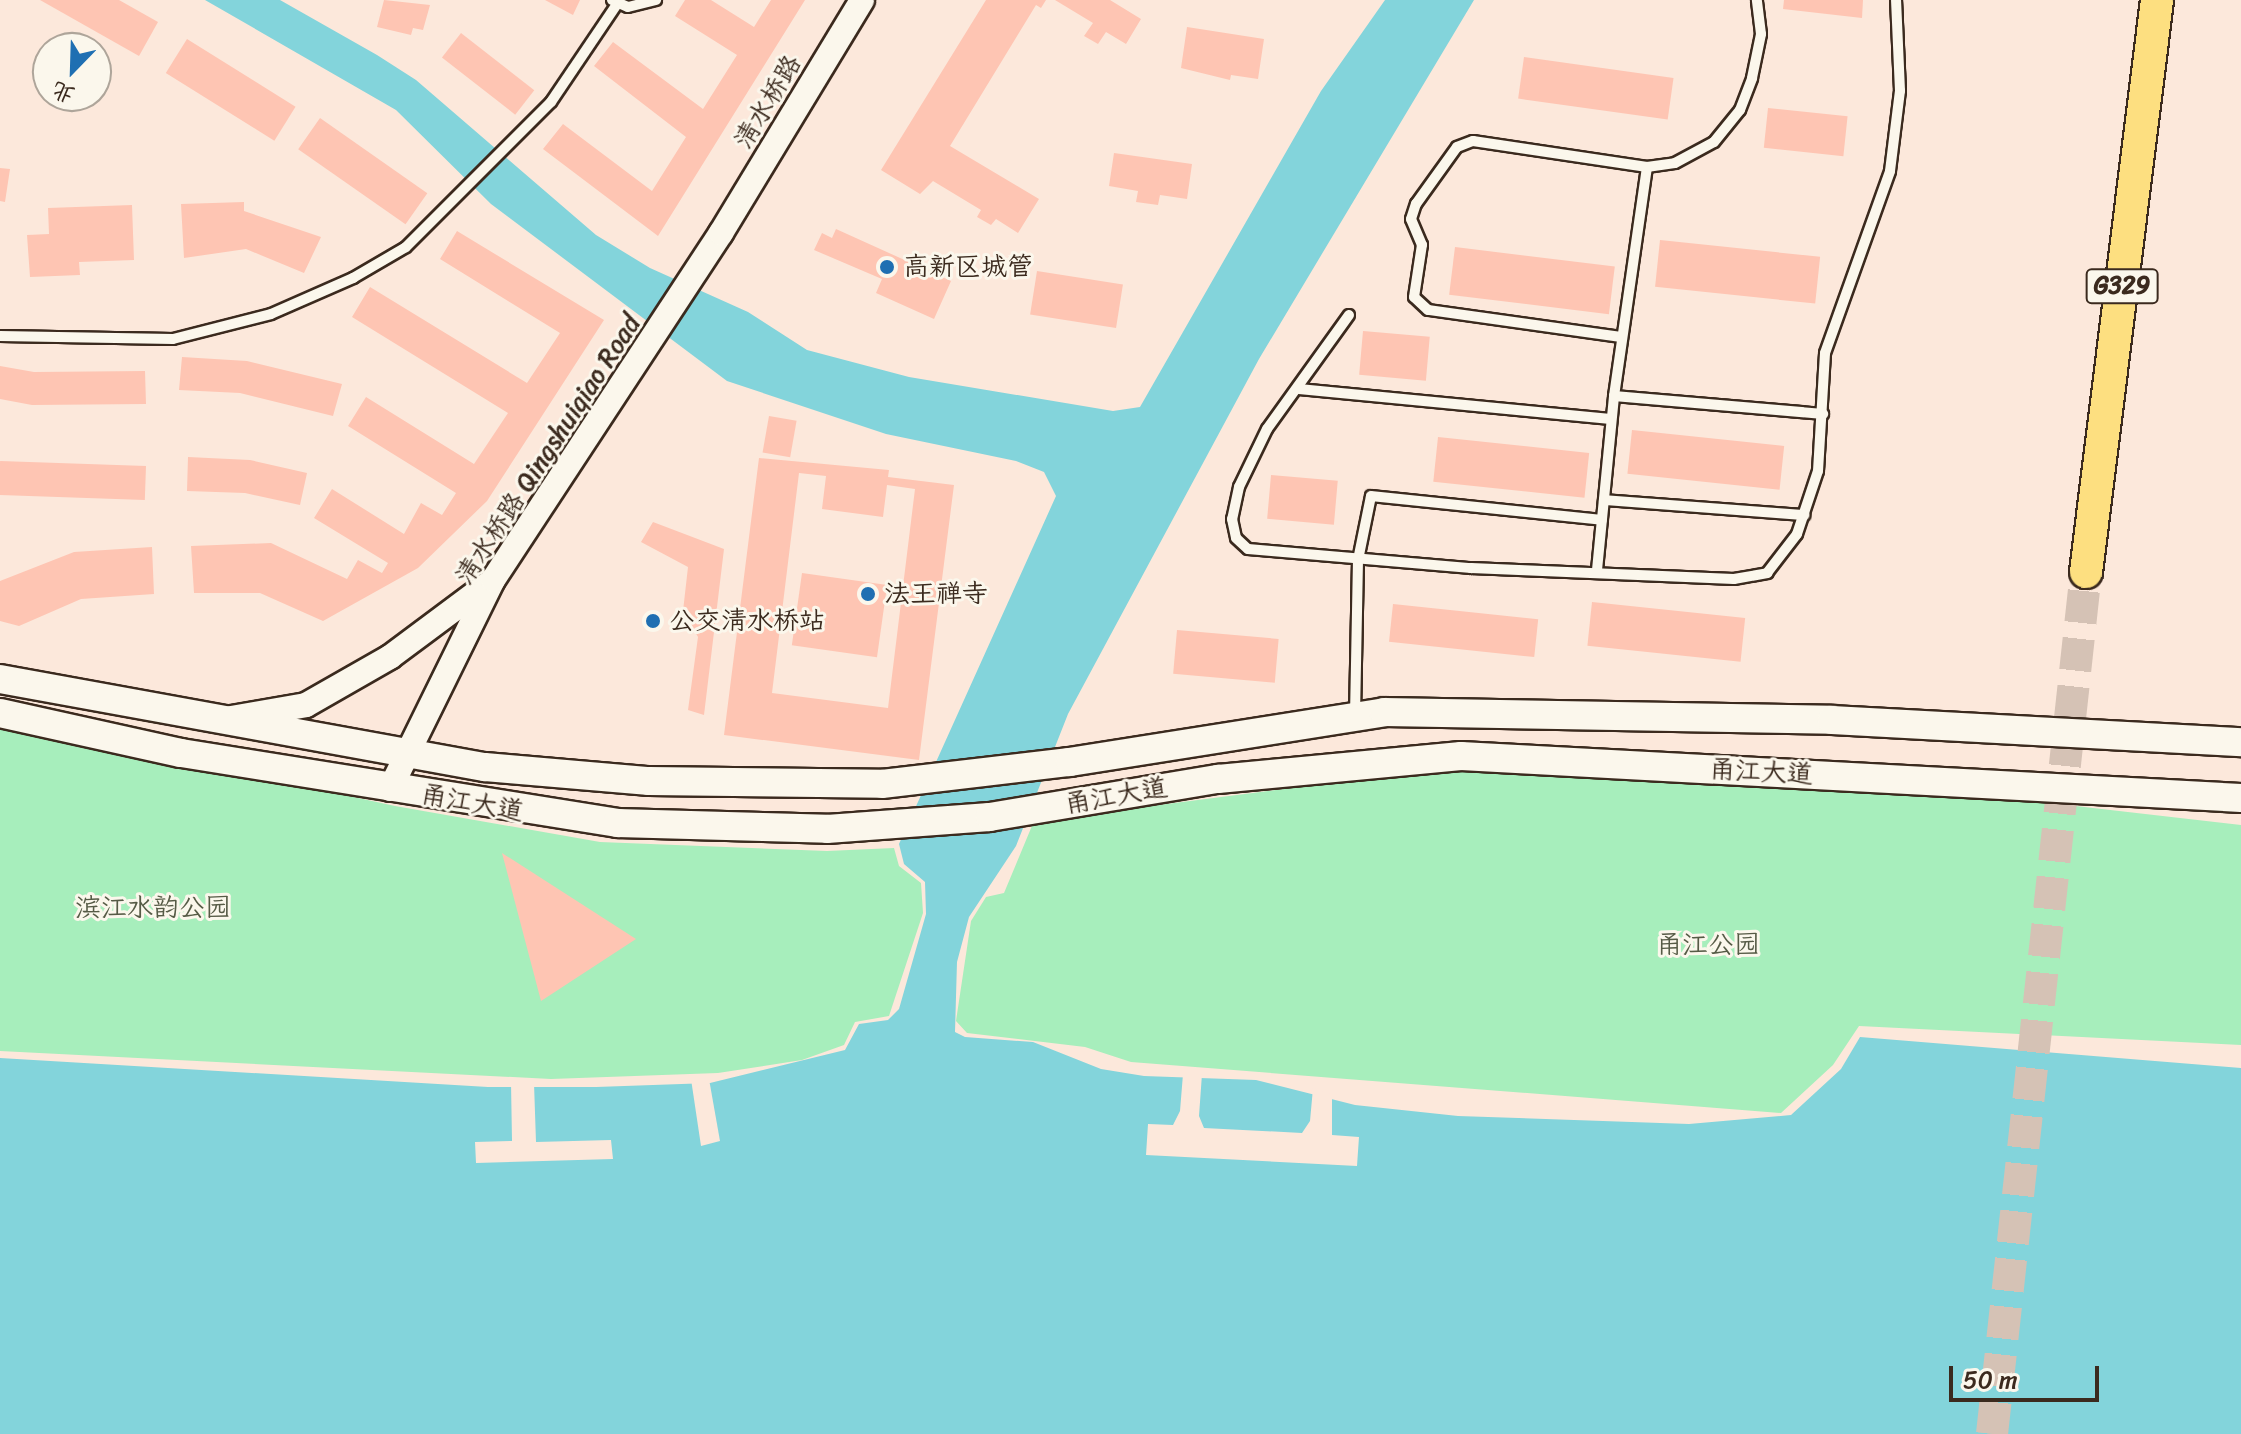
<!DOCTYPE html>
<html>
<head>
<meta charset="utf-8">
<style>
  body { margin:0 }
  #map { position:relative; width:2241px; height:1434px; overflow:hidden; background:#fce8db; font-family:Sriracha,"LXGW WenKai TC",sans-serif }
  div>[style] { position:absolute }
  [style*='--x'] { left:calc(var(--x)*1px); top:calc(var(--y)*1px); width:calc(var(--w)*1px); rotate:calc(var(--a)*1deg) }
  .green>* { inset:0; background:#a7eebc }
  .water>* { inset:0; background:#83d4db }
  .pier>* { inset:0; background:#fce8db }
  .building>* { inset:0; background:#fec5b3; transform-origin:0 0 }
  .trunk-tunnel>* { height:32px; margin-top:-16px; transform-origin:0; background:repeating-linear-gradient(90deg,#d5c2b5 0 32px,transparent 0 48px) }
  .roads { filter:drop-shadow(2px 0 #3b2a1e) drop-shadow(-2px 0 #3b2a1e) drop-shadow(0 2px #3b2a1e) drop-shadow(0 -2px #3b2a1e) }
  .service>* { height:10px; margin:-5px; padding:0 5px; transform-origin:5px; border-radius:5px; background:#fbf7ec }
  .tertiary>* { height:24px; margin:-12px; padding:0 12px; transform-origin:12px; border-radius:12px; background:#fbf7ec }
  .secondary>* { height:28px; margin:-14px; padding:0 14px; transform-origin:14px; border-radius:14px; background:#fbf7ec }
  .trunk>* { height:32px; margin:-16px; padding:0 16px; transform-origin:16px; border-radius:16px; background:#fddf80 }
  .dots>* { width:22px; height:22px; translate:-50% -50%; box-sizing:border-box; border:4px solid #fbf7ec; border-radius:50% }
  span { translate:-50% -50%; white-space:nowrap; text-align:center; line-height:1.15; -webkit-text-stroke:6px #fbf7ec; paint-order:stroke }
  .shield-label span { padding:2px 6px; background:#fbf7ec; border:2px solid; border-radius:6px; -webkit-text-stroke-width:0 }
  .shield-label { font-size:24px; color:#3b2a1e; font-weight:700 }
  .street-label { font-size:26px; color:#3b2a1e }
  .poi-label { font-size:26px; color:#3b2a1e }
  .left { translate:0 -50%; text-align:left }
  .park-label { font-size:26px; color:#565b46 }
  .north { position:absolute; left:32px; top:32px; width:80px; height:80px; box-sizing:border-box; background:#fbf7ec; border:2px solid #aea59a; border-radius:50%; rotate:203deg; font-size:22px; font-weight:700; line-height:32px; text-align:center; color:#3b2a1e }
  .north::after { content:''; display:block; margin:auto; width:28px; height:36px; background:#1f6fb2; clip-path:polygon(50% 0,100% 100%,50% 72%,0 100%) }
  .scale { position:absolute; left:1949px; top:1366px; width:150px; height:36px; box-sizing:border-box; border:4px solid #3b2a1e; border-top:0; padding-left:10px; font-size:24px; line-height:28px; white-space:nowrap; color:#3b2a1e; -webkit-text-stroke:6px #fbf7ec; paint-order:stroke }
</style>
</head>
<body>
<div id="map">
  <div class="green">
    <i style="clip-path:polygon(0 720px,395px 806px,600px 842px,827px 851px,894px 848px,899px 866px,921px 883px,923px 913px,889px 1016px,855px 1022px,844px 1045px,802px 1060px,718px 1073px,551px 1079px,0 1051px)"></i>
    <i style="clip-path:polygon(1492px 770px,1955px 792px,2241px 825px,2241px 1045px,1859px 1026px,1833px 1065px,1781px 1113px,1131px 1062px,1085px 1047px,967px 1033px,956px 1021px,971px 921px,986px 897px,1004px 893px,1034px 821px,1408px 773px)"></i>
  </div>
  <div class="water">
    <i style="clip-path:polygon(205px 0,280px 0,377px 55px,416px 80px,596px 235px,650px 268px,748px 312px,807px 350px,909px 377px,1113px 411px,1140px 407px,1321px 91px,1385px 0,1474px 0,1259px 359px,1068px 714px,1016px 846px,969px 917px,957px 962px,955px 1032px,965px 1037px,1033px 1042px,1101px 1069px,1144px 1076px,1256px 1080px,1355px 1105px,1458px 1116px,1689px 1124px,1791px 1115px,1841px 1069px,1860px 1037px,2241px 1068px,2241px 1434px,0 1434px,0 1058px,488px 1087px,596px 1087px,710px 1083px,845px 1050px,859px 1024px,888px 1020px,899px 1009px,926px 914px,925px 882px,904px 864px,899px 844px,1056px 496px,1044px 472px,1016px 461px,886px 434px,727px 381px,491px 204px,396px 110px)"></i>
  </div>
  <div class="pier">
    <i style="clip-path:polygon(1183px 1074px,1202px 1074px,1199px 1116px,1204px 1128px,1302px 1133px,1310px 1121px,1313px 1088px,1332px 1094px,1332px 1135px,1359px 1137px,1357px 1166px,1146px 1155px,1148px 1124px,1173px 1125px,1180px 1111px)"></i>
    <i style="clip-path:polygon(691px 1079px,709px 1079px,720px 1141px,701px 1146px)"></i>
    <i style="clip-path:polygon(511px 1083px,534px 1083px,536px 1142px,611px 1140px,613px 1159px,476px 1163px,475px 1142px,512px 1141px)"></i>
  </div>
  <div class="building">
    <i style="clip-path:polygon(40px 0,119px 0,158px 22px,139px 56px)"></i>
    <i style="clip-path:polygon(384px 0,430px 5px,423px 30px,413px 28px,411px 35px,377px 27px)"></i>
    <i style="clip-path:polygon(545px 0,580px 0,573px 15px)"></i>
    <i style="clip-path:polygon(685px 0,711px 0,754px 27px,771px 0,805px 0,658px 236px,543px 149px,563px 124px,652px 191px,686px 137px,594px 66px,613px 42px,703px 109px,737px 55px,675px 16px)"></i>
    <i style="clip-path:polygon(986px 0,1046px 0,1041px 8px,1036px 5px,950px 146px,1039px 199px,1018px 233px,996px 219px,991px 225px,977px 217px,981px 210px,933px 181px,920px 194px,881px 170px)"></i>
    <i style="clip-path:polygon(1055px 0,1110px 0,1141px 19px,1126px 44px,1106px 32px,1098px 44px,1084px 36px,1093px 23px)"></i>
    <i style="clip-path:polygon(1784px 0,1863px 0,1862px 18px,1783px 9px)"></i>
    <i style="clip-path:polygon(1187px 27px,1264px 39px,1258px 79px,1231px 75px,1230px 80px,1181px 68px)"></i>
    <i style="left:461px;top:33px;width:93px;height:31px;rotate:38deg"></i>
    <i style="left:187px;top:39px;width:128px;height:40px;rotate:32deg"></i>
    <i style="left:1524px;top:57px;width:151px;height:42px;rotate:8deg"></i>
    <i style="left:1768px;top:108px;width:80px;height:40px;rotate:6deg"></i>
    <i style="left:320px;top:118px;width:131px;height:38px;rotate:35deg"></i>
    <i style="clip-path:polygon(1114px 153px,1192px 164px,1187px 199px,1160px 195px,1158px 205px,1136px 202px,1138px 191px,1109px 186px)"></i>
    <i style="clip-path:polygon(0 168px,10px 169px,5px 202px,0 201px)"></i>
    <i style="clip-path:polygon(244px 202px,244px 211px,321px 237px,304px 273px,246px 249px,184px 258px,181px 204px)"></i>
    <i style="clip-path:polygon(132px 205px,134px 260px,79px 262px,80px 275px,30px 277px,27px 235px,49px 234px,48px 208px)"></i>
    <i style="clip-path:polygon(836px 229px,951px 281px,934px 319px,876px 293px,882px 279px,814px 250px,822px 233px,832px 238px)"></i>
    <i style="clip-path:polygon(457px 231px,604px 320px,487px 501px,418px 568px,323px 621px,260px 593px,194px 593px,191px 546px,271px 543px,347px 579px,358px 560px,382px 573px,388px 563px,314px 518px,332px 489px,404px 534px,421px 503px,442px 515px,456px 493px,348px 426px,366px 397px,474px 464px,508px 413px,352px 317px,370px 287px,527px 383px,560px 333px,440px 259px)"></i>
    <i style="left:1660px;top:240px;width:161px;height:47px;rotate:6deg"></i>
    <i style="left:1455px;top:247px;width:161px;height:48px;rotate:7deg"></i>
    <i style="left:1037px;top:271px;width:87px;height:44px;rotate:9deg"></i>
    <i style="left:1363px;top:331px;width:67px;height:44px;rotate:5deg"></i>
    <i style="clip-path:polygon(182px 357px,247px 361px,342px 384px,333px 416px,240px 393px,179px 390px)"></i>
    <i style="clip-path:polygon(0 366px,34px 372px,145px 371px,146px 404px,32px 405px,0 399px)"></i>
    <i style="left:769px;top:416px;width:28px;height:37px;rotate:10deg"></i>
    <i style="left:1632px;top:430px;width:153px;height:44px;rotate:6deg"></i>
    <i style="left:1438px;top:437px;width:152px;height:45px;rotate:6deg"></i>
    <i style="clip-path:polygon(188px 457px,250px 460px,307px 473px,300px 505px,245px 493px,187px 491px)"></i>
    <i style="clip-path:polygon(evenodd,759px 458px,889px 470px,888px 477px,954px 485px,919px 760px,724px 735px,759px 458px,799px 473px,826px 476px,822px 509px,883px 517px,887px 485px,915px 489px,888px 708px,772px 693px,799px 473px)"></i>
    <i style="left:146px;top:466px;width:34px;height:146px;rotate:92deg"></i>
    <i style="left:1271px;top:475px;width:67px;height:44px;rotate:5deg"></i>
    <i style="clip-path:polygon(653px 522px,724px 549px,704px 715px,688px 710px,698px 637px,683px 611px,688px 567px,641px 542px)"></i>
    <i style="clip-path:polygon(152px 547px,154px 594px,81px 599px,19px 626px,0 621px,0 581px,74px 552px)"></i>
    <i style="left:802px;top:573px;width:86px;height:73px;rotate:8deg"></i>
    <i style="left:1592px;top:602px;width:154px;height:44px;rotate:6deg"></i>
    <i style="left:1393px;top:604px;width:146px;height:38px;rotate:6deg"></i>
    <i style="left:1177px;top:630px;width:102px;height:44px;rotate:5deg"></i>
    <i style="clip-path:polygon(502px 853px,636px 939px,541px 1001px)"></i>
  </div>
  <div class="trunk-tunnel">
    <i style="--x:1992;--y:1434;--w:867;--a:-83.78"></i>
  </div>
  <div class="roads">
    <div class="service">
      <i style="--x:612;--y:0;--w:17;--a:24"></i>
      <i style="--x:628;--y:7;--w:29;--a:-14"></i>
      <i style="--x:1349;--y:315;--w:140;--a:125.7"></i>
      <i style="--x:1267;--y:429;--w:64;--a:115.8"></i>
      <i style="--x:1239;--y:487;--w:33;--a:102"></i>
      <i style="--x:1232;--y:519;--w:19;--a:78"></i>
      <i style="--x:1236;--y:538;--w:16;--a:43"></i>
      <i style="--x:1248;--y:549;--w:224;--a:4.9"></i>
      <i style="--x:1471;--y:568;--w:263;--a:2.4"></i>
      <i style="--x:1734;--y:579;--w:34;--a:-10"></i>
      <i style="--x:1767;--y:573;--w:49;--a:-52.4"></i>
      <i style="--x:1797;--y:534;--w:66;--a:-71.6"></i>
      <i style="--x:1818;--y:471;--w:118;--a:-86.6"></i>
      <i style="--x:1825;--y:353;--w:193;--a:-70.3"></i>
      <i style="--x:1890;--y:171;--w:81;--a:-82.9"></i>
      <i style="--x:1900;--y:91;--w:91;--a:-92.5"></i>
      <i style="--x:0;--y:336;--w:173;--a:1"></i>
      <i style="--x:173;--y:339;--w:101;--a:-14.3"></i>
      <i style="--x:271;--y:314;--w:90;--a:-23.7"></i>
      <i style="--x:353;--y:278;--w:61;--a:-30.3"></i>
      <i style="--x:406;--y:247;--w:205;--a:-45"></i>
      <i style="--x:551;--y:102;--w:118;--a:-56"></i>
      <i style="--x:1621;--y:337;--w:195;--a:-172"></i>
      <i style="--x:1428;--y:310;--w:19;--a:-137"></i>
      <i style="--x:1414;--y:297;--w:53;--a:-81.3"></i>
      <i style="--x:1422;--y:245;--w:28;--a:-113"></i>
      <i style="--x:1411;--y:219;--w:16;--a:-72"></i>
      <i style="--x:1416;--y:204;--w:70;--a:-54.3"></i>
      <i style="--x:1457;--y:147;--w:17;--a:-21"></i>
      <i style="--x:1473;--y:141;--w:176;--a:8.5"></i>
      <i style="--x:1647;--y:167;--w:28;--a:-8"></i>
      <i style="--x:1675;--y:163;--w:44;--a:-28.3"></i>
      <i style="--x:1714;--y:142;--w:41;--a:-50.9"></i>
      <i style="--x:1740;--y:110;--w:34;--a:-69"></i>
      <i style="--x:1752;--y:78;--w:45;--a:-78.4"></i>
      <i style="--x:1761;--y:34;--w:34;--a:-97"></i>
      <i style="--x:1299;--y:389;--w:313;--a:5.5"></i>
      <i style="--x:1614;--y:396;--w:210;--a:4.9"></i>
      <i style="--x:1604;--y:500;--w:201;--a:4.3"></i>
      <i style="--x:1597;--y:570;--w:175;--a:-84.4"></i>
      <i style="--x:1614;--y:396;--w:231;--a:-81.8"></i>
      <i style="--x:1355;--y:716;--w:156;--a:-88.9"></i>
      <i style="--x:1358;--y:560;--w:65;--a:-78.5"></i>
      <i style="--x:1371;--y:496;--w:232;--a:5.9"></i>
    </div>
    <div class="tertiary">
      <i style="--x:231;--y:718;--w:76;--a:-9.8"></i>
      <i style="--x:306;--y:705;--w:97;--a:-29.7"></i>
      <i style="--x:390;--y:657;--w:122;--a:-36.7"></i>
      <i style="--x:390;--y:789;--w:233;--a:-63.8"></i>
      <i style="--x:493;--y:580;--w:415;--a:-56.7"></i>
      <i style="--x:721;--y:233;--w:272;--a:-58.8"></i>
    </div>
    <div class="secondary">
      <i style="--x:0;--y:679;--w:493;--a:10.3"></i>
      <i style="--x:485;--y:767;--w:165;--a:4.9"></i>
      <i style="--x:649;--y:781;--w:233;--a:0.7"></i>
      <i style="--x:882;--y:784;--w:189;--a:-6.7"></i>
      <i style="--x:1070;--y:762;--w:318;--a:-9"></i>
      <i style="--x:1384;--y:712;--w:448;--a:1"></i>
      <i style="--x:1832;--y:720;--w:410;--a:3.1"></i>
      <i style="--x:0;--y:713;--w:185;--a:12.5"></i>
      <i style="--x:181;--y:753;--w:442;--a:9.1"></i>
      <i style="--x:617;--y:823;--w:210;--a:1.6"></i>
      <i style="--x:827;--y:829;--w:163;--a:-4.2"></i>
      <i style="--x:990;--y:817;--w:231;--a:-9.5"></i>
      <i style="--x:1218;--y:779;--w:244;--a:-5.4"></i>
      <i style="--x:1461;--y:756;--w:781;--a:3.08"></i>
    </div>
    <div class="trunk">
      <i style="--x:2086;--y:572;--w:576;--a:-82.92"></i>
    </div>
  </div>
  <div class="dots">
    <i style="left:887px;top:267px;background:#1f6fb2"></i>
    <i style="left:868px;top:594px;background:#1f6fb2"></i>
    <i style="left:653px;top:621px;background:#1f6fb2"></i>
  </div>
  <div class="shield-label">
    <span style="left:2122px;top:286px">G329</span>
  </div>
  <div class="street-label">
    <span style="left:768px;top:102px;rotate:-59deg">清水桥路</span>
    <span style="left:548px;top:450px;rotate:-57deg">清水桥路 Qingshuiqiao Road</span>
    <span style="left:1761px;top:772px;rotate:3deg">甬江大道</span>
    <span style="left:1116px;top:796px;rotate:-10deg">甬江大道</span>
    <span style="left:472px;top:803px;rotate:10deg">甬江大道</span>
  </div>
  <div class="poi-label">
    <span class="left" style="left:903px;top:267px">高新区城管</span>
    <span class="left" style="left:884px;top:594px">法王禅寺</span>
    <span class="left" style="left:669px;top:621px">公交清水桥站</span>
  </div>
  <div class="park-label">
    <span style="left:153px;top:908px">滨江水韵公园</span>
    <span style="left:1708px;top:945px">甬江公园</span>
  </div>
  <div class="north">北</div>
  <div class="scale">50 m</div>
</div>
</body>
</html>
